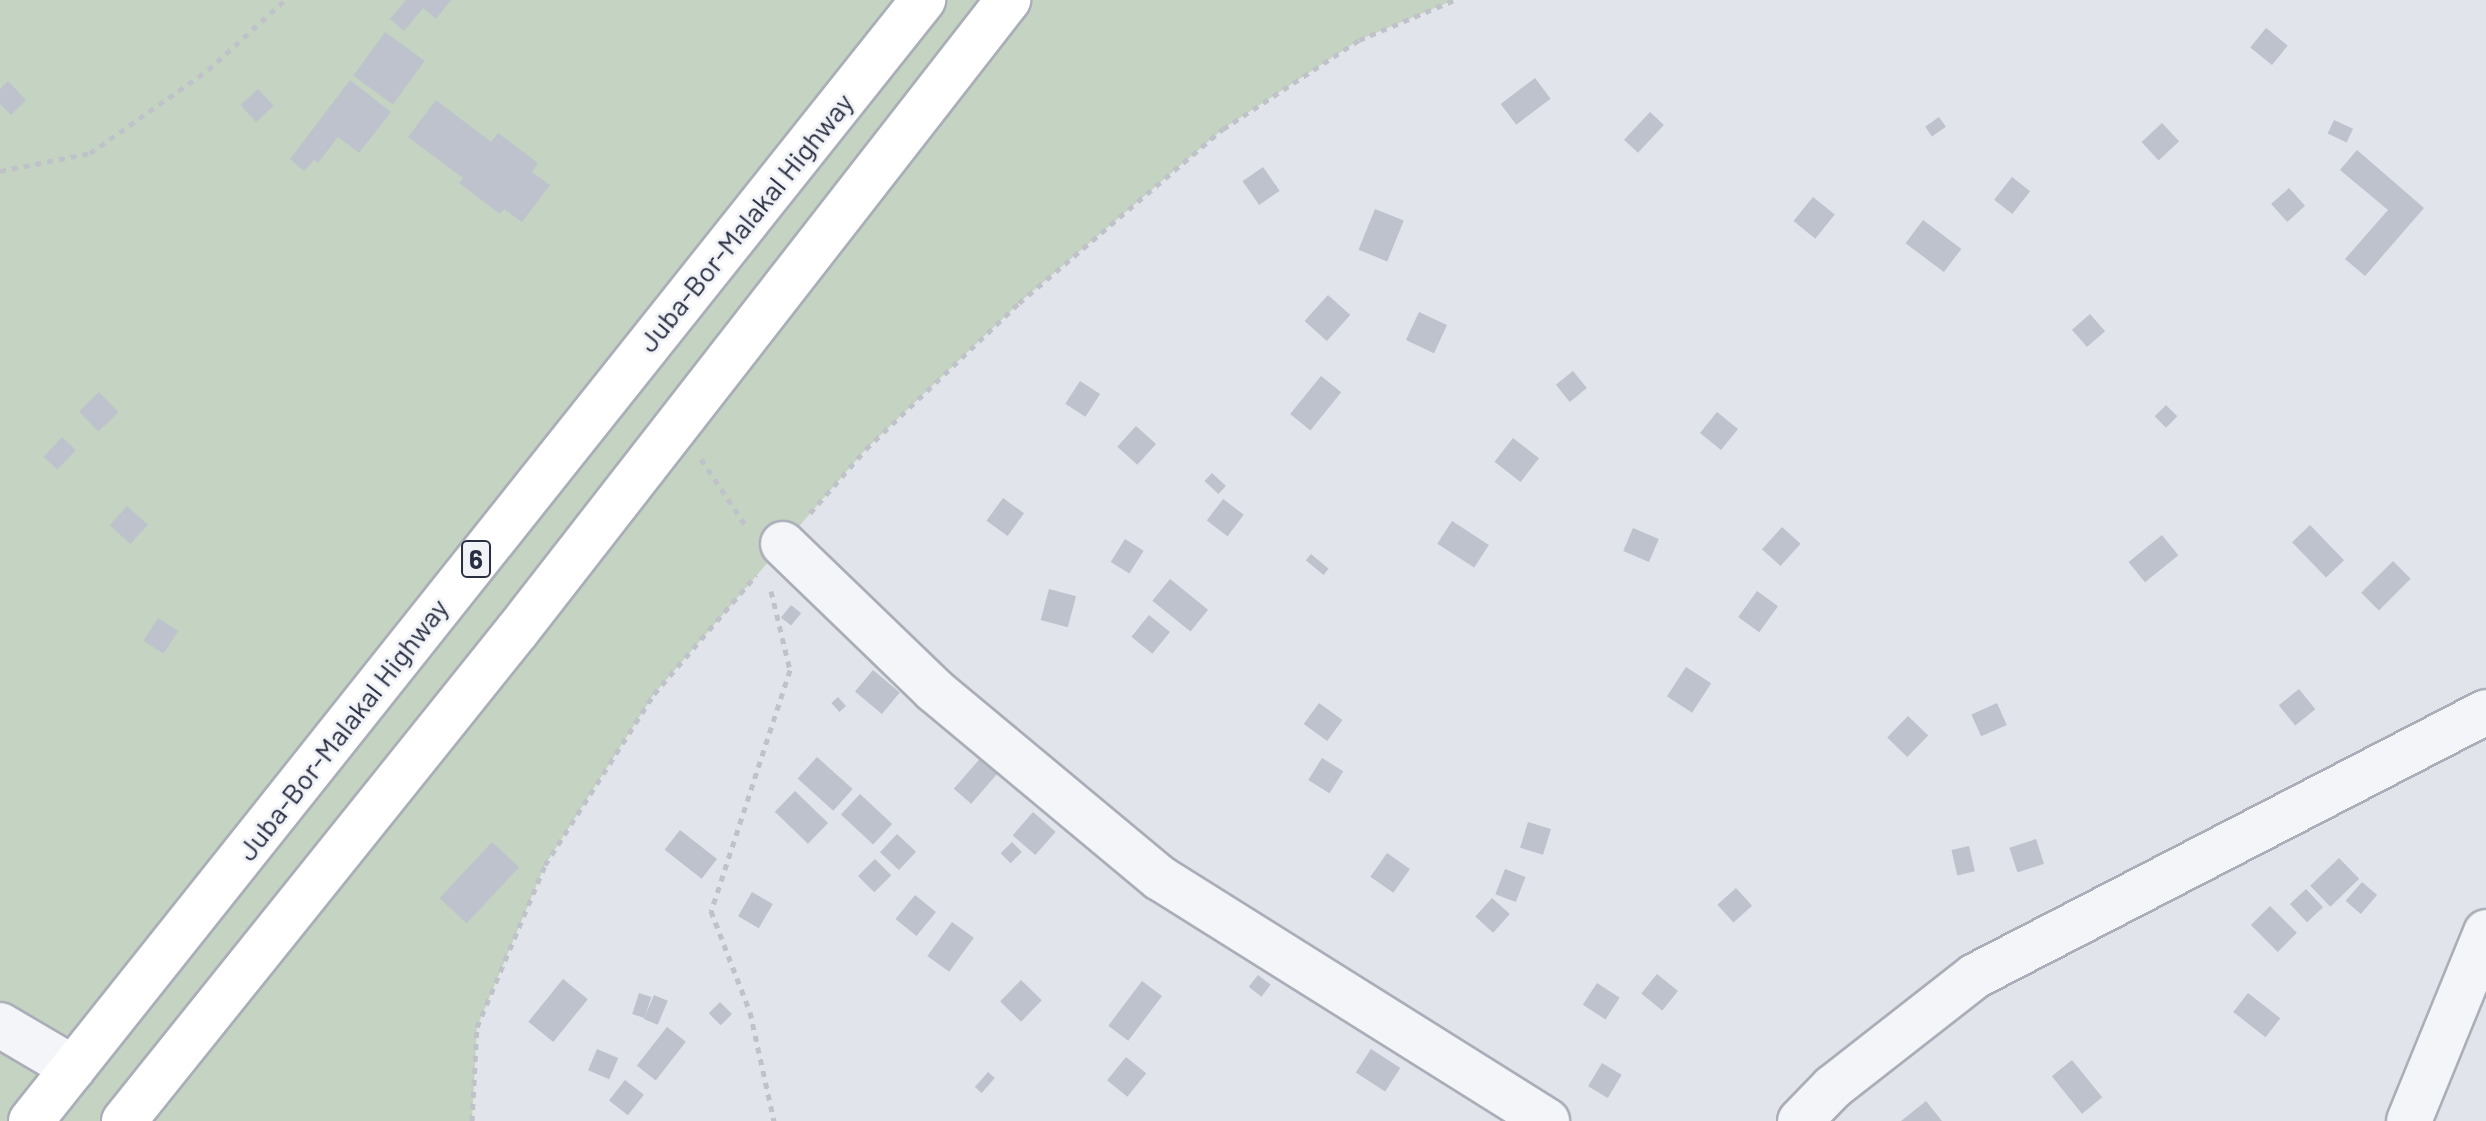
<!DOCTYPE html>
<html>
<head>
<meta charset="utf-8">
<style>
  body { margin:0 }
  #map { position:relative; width:2486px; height:1121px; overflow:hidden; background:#e1e4ea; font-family:Barlow,sans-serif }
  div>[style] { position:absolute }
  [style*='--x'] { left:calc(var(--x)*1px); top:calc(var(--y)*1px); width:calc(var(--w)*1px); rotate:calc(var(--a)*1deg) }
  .green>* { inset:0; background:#c5d4c2 }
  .building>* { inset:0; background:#bec2cd; transform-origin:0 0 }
  .path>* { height:5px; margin-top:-2.5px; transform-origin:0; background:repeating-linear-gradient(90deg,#bfc2c9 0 6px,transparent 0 12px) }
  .roads { filter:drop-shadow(2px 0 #aaaeb8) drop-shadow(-2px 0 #aaaeb8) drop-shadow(0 2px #aaaeb8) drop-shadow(0 -2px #aaaeb8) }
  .minor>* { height:44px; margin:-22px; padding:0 22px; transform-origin:22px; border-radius:22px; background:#f4f5f8 }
  .highway>* { height:44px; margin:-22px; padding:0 22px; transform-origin:22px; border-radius:22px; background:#fff }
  span { translate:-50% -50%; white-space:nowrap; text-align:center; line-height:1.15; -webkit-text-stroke:6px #f1f3f7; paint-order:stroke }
  .shield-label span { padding:2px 6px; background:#f1f3f7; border:2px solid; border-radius:6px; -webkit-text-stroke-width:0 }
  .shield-label { font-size:26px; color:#292f42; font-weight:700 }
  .street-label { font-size:28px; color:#292f42 }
</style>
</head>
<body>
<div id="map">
  <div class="green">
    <i style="clip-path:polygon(0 0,1454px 0,1359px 40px,1223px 129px,1019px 303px,866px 449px,654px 694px,545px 865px,477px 1027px,472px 1121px,0 1121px)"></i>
  </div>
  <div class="building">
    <i style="clip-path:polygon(406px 0,451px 0,436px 19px,423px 8px,404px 31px,390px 19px)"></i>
    <i style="left:2266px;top:28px;width:28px;height:25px;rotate:39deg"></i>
    <i style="left:385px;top:32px;width:49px;height:54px;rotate:36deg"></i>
    <i style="left:1535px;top:78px;width:26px;height:43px;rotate:53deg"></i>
    <i style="clip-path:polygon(350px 80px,391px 112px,359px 153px,338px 137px,318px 163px,314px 160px,304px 171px,290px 159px)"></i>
    <i style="clip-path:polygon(8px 81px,26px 100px,11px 115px,0 104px,0 89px)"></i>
    <i style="left:258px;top:89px;width:23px;height:24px;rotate:47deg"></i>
    <i style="clip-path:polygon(436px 100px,491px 142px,498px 133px,538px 163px,532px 172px,550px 185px,522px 222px,504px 209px,500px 214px,459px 183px,463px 178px,408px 137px)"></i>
    <i style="left:1650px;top:112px;width:19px;height:38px;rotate:43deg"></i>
    <i style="left:1939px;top:117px;width:12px;height:17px;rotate:55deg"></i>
    <i style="left:2334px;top:120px;width:21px;height:15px;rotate:25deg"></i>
    <i style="left:2162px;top:123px;width:25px;height:28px;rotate:47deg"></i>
    <i style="clip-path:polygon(2357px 150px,2424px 208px,2365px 276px,2345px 259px,2388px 210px,2340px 170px)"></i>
    <i style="left:1263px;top:167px;width:29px;height:25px;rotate:55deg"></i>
    <i style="left:2012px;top:177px;width:23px;height:29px;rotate:38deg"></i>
    <i style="left:2289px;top:188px;width:24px;height:24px;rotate:48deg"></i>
    <i style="left:1813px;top:197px;width:28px;height:31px;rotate:39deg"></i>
    <i style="left:1375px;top:209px;width:31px;height:44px;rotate:22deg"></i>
    <i style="left:1923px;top:220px;width:48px;height:29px;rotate:37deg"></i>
    <i style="left:1328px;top:295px;width:30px;height:35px;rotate:42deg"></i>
    <i style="left:1419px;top:312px;width:31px;height:31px;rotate:25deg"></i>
    <i style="left:2090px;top:314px;width:23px;height:24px;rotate:49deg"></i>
    <i style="left:1573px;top:371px;width:22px;height:22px;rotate:51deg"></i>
    <i style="left:1321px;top:376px;width:26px;height:49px;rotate:39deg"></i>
    <i style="left:1080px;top:381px;width:24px;height:27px;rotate:33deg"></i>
    <i style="left:99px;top:392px;width:28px;height:28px;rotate:46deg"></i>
    <i style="left:2166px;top:405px;width:16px;height:16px;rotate:45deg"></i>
    <i style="left:1717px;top:412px;width:27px;height:27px;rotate:39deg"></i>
    <i style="left:1136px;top:426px;width:27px;height:28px;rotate:42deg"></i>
    <i style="left:62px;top:437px;width:19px;height:27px;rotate:43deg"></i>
    <i style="left:1513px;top:438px;width:33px;height:30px;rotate:38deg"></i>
    <i style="left:1212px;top:473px;width:19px;height:11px;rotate:43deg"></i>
    <i style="left:1003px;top:498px;width:26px;height:28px;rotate:36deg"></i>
    <i style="left:1223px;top:499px;width:26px;height:27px;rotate:37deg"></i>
    <i style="left:127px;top:506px;width:28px;height:26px;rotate:42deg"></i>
    <i style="left:1452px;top:521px;width:44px;height:27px;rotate:33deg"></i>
    <i style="left:2310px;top:525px;width:49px;height:25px;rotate:46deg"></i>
    <i style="left:1782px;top:527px;width:25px;height:30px;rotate:42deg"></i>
    <i style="left:1633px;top:528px;width:28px;height:25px;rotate:23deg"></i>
    <i style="left:2162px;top:535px;width:26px;height:43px;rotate:51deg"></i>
    <i style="left:1125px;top:539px;width:22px;height:27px;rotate:32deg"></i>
    <i style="left:1311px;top:554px;width:23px;height:8px;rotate:40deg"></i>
    <i style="left:2393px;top:561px;width:25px;height:45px;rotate:45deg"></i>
    <i style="left:1170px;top:579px;width:49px;height:28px;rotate:39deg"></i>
    <i style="left:1049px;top:589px;width:28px;height:32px;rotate:15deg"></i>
    <i style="left:1757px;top:591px;width:26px;height:32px;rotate:36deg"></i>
    <i style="left:791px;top:605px;width:13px;height:16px;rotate:39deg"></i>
    <i style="left:1149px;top:615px;width:27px;height:28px;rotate:39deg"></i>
    <i style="left:158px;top:618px;width:24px;height:27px;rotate:33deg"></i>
    <i style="left:1686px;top:667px;width:30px;height:35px;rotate:33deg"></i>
    <i style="left:873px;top:670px;width:35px;height:28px;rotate:40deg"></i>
    <i style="left:2299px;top:689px;width:26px;height:26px;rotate:51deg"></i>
    <i style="left:838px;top:697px;width:12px;height:9px;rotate:48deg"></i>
    <i style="left:1319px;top:703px;width:29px;height:26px;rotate:36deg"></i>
    <i style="left:1997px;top:703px;width:24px;height:28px;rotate:66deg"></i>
    <i style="left:1908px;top:716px;width:28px;height:30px;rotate:44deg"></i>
    <i style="left:984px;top:754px;width:23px;height:46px;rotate:41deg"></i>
    <i style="left:817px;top:757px;width:48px;height:29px;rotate:42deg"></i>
    <i style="left:1322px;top:758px;width:25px;height:26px;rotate:32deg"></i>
    <i style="left:795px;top:791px;width:46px;height:29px;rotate:44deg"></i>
    <i style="left:860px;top:794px;width:44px;height:28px;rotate:43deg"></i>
    <i style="left:1033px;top:812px;width:30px;height:31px;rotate:41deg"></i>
    <i style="left:1528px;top:822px;width:24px;height:27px;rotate:17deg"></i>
    <i style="left:680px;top:830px;width:47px;height:25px;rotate:38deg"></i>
    <i style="left:897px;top:834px;width:26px;height:25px;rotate:43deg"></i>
    <i style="left:2036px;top:839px;width:26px;height:28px;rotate:72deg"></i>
    <i style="left:492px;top:842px;width:37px;height:77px;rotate:43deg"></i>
    <i style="left:1012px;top:842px;width:14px;height:16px;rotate:45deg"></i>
    <i style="left:1969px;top:846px;width:26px;height:18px;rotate:77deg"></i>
    <i style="left:1387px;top:853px;width:28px;height:29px;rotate:35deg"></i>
    <i style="left:2339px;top:858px;width:29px;height:40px;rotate:46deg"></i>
    <i style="left:875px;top:859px;width:23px;height:24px;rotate:45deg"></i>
    <i style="left:1505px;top:869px;width:22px;height:27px;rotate:21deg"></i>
    <i style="left:2362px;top:882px;width:20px;height:25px;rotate:41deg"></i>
    <i style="left:1736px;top:888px;width:24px;height:25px;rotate:48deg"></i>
    <i style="left:2306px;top:889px;width:25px;height:22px;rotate:47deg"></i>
    <i style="left:752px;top:892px;width:24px;height:28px;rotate:30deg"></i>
    <i style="left:915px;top:895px;width:27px;height:31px;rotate:39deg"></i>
    <i style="left:1492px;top:898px;width:24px;height:25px;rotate:42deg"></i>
    <i style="left:2270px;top:906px;width:38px;height:27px;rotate:45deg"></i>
    <i style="left:952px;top:922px;width:27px;height:42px;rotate:36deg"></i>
    <i style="left:1657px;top:974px;width:27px;height:25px;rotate:39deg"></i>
    <i style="left:1258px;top:975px;width:16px;height:15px;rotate:38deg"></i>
    <i style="left:563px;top:979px;width:32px;height:55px;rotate:39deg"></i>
    <i style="left:1021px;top:980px;width:29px;height:30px;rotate:44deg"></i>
    <i style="left:1142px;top:981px;width:25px;height:56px;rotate:37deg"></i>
    <i style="left:1597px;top:983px;width:27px;height:26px;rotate:33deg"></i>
    <i style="left:639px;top:993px;width:13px;height:22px;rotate:18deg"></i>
    <i style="left:2248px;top:993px;width:41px;height:24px;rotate:38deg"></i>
    <i style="left:654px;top:995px;width:15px;height:26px;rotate:23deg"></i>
    <i style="left:720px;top:1002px;width:17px;height:16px;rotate:45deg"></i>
    <i style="left:667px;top:1027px;width:24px;height:49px;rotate:38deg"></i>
    <i style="left:597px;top:1049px;width:23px;height:23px;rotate:23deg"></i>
    <i style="left:1371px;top:1049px;width:35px;height:28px;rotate:33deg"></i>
    <i style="left:1126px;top:1057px;width:26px;height:30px;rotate:39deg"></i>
    <i style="left:2072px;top:1060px;width:48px;height:26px;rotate:51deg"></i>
    <i style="left:1602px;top:1063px;width:23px;height:27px;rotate:31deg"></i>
    <i style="left:988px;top:1072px;width:9px;height:20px;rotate:41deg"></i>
    <i style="left:625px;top:1080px;width:24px;height:26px;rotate:38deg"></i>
    <i style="clip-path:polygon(1926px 1101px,1942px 1121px,1901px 1121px)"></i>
  </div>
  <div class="path">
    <i style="--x:0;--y:171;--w:92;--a:-11.3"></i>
    <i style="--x:90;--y:153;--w:144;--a:-35.1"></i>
    <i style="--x:208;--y:70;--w:104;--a:-42.3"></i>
    <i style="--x:701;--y:459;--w:81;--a:56.1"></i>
    <i style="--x:810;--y:513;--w:85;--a:-48.8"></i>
    <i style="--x:866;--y:449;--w:211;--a:-43.7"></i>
    <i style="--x:1019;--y:303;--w:268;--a:-40.5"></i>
    <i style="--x:1223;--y:129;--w:163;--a:-33.2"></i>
    <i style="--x:1359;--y:40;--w:103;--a:-22.8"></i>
    <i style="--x:771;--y:591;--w:81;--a:76.5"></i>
    <i style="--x:790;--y:670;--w:254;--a:108.1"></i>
    <i style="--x:711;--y:911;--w:108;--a:68.9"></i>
    <i style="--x:750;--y:1012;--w:112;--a:77.6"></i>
    <i style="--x:472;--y:1121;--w:94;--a:-87"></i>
    <i style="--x:477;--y:1027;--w:176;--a:-67.2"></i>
    <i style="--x:545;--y:865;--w:203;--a:-57.5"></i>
    <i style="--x:654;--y:694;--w:157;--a:-49.4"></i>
  </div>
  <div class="roads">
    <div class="minor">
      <i style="--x:783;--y:544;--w:210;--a:44"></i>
      <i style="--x:934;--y:690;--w:294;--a:39.8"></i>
      <i style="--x:1160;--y:878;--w:457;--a:32.1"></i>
      <i style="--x:0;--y:1025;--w:85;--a:30.5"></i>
      <i style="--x:1800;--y:1121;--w:47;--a:-45.9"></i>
      <i style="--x:1833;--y:1087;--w:180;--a:-38"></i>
      <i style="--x:1975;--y:976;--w:575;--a:-27.32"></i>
      <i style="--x:2409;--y:1121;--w:204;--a:-67.8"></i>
    </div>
    <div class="highway">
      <i style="--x:31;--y:1121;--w:1433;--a:-51.49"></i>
      <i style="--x:124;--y:1121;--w:628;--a:-51.27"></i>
      <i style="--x:517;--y:631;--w:800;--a:-52.11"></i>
    </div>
  </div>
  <div class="shield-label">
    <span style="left:476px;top:559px">6</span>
  </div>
  <div class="street-label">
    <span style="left:745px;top:222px;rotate:-51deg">Juba-Bor-Malakal Highway</span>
    <span style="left:342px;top:729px;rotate:-52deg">Juba-Bor-Malakal Highway</span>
  </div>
</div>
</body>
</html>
